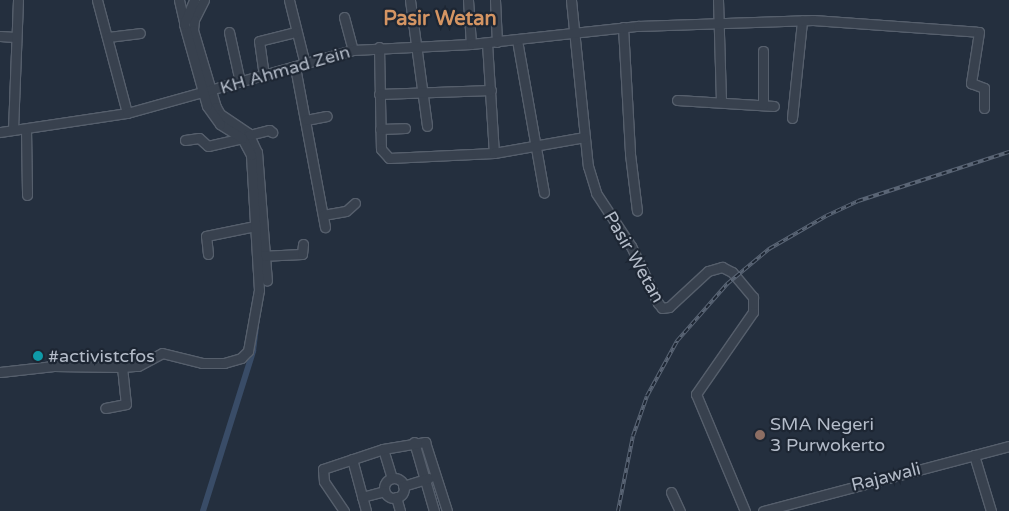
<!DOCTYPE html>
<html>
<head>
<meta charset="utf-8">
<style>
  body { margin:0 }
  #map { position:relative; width:1009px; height:511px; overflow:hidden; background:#242f3e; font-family:"Varela Round",sans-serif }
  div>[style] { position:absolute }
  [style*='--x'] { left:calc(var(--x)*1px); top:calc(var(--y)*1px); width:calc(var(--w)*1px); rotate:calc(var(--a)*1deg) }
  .canal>* { height:6px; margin:-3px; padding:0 3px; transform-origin:3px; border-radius:3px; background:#394c67 }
  .roads { filter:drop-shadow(1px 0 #565f6c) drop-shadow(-1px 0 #565f6c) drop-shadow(0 1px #565f6c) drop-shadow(0 -1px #565f6c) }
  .minor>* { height:9px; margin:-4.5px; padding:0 4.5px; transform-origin:4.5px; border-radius:4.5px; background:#38414e }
  .minor>.ring { margin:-4.5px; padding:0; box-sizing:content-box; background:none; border:9px solid #38414e; border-radius:50% }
  .rail>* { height:4px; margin-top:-2px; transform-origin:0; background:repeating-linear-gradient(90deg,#1d2633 0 5.5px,#5a6575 0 11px); box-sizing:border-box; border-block:1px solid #5a6575 }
  .dots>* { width:14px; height:14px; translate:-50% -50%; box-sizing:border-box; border:2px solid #1d2633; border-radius:50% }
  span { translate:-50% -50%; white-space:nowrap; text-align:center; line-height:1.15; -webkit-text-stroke:4.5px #1d2633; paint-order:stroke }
  .street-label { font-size:18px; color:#b4bcc9 }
  .poi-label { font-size:18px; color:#b4bcc9 }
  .left { translate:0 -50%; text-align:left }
  .quarter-label { font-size:20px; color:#d59563; font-weight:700 }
</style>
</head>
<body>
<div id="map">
  <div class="canal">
    <i style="--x:203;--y:511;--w:168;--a:-72.6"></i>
    <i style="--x:253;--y:351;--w:23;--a:-83"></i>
  </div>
  <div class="roads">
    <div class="minor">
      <i style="--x:97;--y:0;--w:117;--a:75.1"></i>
      <i style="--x:179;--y:0;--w:23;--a:77"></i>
      <i style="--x:204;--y:0;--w:22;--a:117"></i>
      <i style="--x:194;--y:20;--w:10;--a:96"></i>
      <i style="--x:193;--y:30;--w:80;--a:73.4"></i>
      <i style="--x:216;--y:107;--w:8;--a:60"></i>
      <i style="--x:220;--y:114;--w:34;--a:34"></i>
      <i style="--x:248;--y:133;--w:21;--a:65"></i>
      <i style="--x:257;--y:152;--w:129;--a:85.6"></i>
      <i style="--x:289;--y:0;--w:66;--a:76"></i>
      <i style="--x:410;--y:0;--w:127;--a:82.3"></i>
      <i style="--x:468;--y:0;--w:44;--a:86.1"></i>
      <i style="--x:495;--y:0;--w:42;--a:87.3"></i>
      <i style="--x:571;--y:0;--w:167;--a:84.2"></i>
      <i style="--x:588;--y:166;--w:28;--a:73"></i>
      <i style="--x:596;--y:193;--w:64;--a:56.6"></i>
      <i style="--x:631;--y:246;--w:63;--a:64.7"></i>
      <i style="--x:658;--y:303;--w:6;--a:51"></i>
      <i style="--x:662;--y:308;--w:7;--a:-8"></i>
      <i style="--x:669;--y:307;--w:53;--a:-42.7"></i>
      <i style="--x:708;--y:271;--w:15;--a:-16"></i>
      <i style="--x:722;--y:267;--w:11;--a:27"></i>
      <i style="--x:732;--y:272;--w:33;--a:50"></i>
      <i style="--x:753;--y:297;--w:15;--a:90"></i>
      <i style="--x:753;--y:312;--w:100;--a:124.8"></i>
      <i style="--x:696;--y:394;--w:127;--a:67.3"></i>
      <i style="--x:718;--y:0;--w:102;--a:88.3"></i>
      <i style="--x:344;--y:17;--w:34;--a:75"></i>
      <i style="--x:623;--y:27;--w:127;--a:86.8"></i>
      <i style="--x:630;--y:154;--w:57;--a:83"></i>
      <i style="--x:229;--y:32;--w:51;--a:77.6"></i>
      <i style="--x:0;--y:36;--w:15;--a:4"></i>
      <i style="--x:108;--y:37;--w:32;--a:-7"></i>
      <i style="--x:517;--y:40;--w:155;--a:80"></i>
      <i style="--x:487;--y:43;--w:110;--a:86.4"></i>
      <i style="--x:379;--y:47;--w:102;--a:88.9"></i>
      <i style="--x:381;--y:149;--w:12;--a:48"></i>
      <i style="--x:389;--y:158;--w:105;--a:-2.7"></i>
      <i style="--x:494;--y:153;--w:92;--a:-10"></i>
      <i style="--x:295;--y:67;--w:163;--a:79.4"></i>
      <i style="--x:264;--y:76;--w:35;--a:-98"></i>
      <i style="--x:259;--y:41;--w:38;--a:-14"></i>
      <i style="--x:379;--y:94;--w:112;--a:-2"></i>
      <i style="--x:677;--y:100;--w:97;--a:3.5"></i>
      <i style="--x:763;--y:105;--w:54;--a:-90"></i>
      <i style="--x:792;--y:118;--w:98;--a:-84.1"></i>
      <i style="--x:306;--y:120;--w:21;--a:-11"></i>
      <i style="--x:26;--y:129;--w:66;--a:89.1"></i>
      <i style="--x:380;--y:129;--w:25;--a:-2"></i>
      <i style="--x:13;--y:130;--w:130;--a:-87.8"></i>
      <i style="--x:0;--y:132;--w:128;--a:-8.5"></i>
      <i style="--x:127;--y:113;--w:235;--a:-15.6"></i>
      <i style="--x:353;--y:50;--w:118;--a:-2.9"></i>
      <i style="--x:471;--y:44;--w:168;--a:-6.2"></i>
      <i style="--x:638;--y:26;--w:175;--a:-2"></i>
      <i style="--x:813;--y:20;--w:166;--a:4.1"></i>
      <i style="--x:979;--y:32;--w:52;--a:98.9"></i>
      <i style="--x:971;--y:83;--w:14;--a:21"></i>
      <i style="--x:984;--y:88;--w:20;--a:90"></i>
      <i style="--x:249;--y:135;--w:21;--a:-14"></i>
      <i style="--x:269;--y:130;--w:4;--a:34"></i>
      <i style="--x:185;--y:140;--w:14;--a:-8"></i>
      <i style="--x:199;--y:138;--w:12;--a:42"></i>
      <i style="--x:208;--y:146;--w:35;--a:-13"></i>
      <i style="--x:323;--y:215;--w:23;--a:-10"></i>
      <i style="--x:346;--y:211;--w:12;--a:-42"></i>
      <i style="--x:208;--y:254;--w:18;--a:-96"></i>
      <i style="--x:206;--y:236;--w:50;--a:-11.5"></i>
      <i style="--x:260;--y:256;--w:42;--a:-2.7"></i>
      <i style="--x:302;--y:254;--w:10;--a:-84"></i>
      <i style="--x:122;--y:367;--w:16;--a:-4"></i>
      <i style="--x:138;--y:366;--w:27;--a:-28"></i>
      <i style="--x:162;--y:353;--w:41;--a:14"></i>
      <i style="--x:202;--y:363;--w:22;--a:0"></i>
      <i style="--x:224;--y:363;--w:18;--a:-16"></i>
      <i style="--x:241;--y:358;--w:10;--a:-45"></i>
      <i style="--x:248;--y:351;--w:62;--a:-79.8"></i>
      <i style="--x:259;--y:290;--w:135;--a:-93.4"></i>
      <i style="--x:251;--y:155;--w:19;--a:-118"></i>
      <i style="--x:242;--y:138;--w:26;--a:-148"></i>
      <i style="--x:220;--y:124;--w:22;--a:-126"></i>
      <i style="--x:207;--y:106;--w:85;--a:-105.7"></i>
      <i style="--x:184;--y:24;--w:26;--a:-67"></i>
      <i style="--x:0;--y:372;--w:54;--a:-6.3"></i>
      <i style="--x:54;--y:366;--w:68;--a:0.8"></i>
      <i style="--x:122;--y:367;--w:37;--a:84"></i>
      <i style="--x:126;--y:404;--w:21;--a:169"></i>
      <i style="--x:414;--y:442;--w:72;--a:73.8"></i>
      <i style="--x:383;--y:449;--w:30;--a:73"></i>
      <i style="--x:974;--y:455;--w:59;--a:73.1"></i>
      <i style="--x:352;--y:459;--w:54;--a:74.9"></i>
      <i class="ring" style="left:384px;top:478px;width:11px;height:11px"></i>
      <i style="--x:403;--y:486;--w:27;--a:-17"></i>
      <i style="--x:671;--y:492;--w:21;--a:65"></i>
      <i style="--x:362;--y:497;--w:23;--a:-15"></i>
      <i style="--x:396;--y:497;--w:15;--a:74"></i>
      <i style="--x:344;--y:511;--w:36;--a:-124"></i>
      <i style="--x:324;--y:481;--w:12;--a:-95"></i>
      <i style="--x:323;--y:469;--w:63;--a:-18.4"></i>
      <i style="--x:383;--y:449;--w:43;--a:-9.5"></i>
      <i style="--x:425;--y:442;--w:72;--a:72.3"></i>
      <i style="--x:763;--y:511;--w:254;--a:-14.8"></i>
    </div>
  </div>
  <div class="rail">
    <i style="--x:618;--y:511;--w:76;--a:-78.7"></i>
    <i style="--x:633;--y:436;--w:42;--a:-70.7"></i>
    <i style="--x:647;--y:396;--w:63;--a:-61.4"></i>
    <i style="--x:677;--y:341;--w:76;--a:-48.7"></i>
    <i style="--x:727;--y:284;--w:55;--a:-39.8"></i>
    <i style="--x:769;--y:249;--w:66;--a:-30.1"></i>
    <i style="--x:826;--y:216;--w:35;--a:-25"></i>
    <i style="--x:858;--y:201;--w:159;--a:-18"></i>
  </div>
  <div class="dots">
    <i style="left:38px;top:356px;background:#0f9aa8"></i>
    <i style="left:760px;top:435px;background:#8d6e63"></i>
  </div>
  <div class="street-label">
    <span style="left:285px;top:70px;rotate:-16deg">KH Ahmad Zein</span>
    <span style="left:634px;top:257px;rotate:60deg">Pasir Wetan</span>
    <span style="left:886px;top:477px;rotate:-14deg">Rajawali</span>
  </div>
  <div class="poi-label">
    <span class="left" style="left:48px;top:356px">#activistcfos</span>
    <span class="left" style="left:770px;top:435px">SMA Negeri<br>3 Purwokerto</span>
  </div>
  <div class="quarter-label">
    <span style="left:440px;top:19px">Pasir Wetan</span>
  </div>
</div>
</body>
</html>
